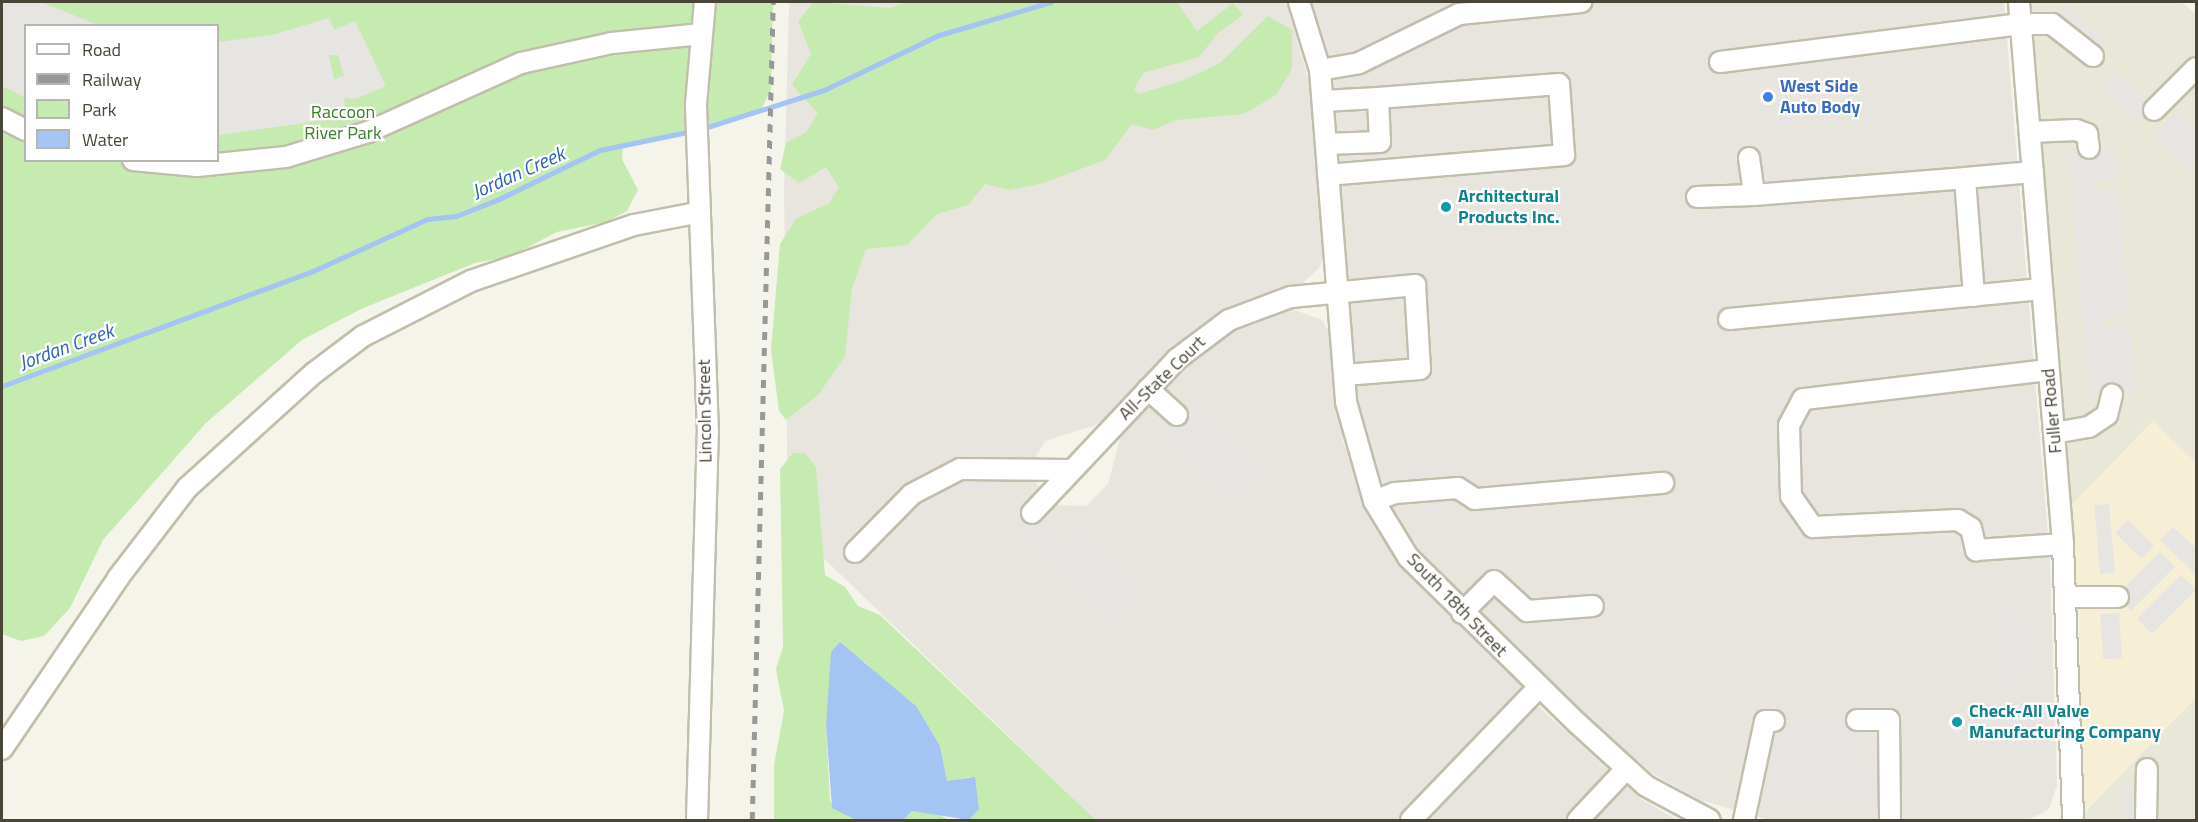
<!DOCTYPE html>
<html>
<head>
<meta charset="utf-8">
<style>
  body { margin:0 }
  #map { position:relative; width:2198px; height:822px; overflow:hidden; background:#f5f4ea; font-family:"Titillium Web",sans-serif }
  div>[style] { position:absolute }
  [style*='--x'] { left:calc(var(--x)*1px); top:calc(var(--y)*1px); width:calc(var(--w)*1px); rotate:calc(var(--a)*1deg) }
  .residential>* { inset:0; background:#e9e7d7 }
  .commercial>* { inset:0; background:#f7efd5 }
  .industrial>* { inset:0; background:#e8e5de }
  .green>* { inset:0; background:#c6ebb1 }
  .parking>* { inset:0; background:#e7e5e1; transform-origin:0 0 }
  .water>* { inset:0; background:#a4c4f3 }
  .stream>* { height:5px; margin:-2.5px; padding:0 2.5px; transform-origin:2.5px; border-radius:2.5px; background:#a4c4f3 }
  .roads { filter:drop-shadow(2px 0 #c1beab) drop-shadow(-2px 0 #c1beab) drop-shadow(0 2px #c1beab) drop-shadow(0 -2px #c1beab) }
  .minor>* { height:20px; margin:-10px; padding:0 10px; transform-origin:10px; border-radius:10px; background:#fff }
  .rail>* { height:4.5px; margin-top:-2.25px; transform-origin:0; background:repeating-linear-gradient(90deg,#989898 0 8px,transparent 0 16px) }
  .dots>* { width:16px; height:16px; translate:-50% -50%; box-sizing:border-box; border:3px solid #fff; border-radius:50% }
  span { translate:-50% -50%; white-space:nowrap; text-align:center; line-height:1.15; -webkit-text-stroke:4.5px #fff; paint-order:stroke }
  .shop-label { font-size:18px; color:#366cbe; font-weight:700 }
  .left { translate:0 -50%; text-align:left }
  .park-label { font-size:18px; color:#387f27 }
  .culture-label { font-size:18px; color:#0d838f; font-weight:700 }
  .street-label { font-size:18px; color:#4a4637 }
  .water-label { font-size:20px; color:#2b63bb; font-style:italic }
  .frame { position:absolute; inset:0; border:3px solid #4a4637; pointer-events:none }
  .legend { position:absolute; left:24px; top:24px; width:195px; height:138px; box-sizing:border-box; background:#fff; border:2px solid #b7b5af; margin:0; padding:8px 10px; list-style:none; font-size:18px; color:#4a4637 }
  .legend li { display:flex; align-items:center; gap:12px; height:30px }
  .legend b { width:30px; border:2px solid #b7b5af }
</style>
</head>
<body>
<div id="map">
  <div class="residential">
    <i style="clip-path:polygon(2029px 2px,2182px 2px,2196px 15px,2196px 463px,2153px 421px,2070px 507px)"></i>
    <i style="clip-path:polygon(2196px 697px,2196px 820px,2083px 820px,2083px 814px)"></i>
  </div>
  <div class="commercial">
    <i style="clip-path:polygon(2153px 421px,2196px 463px,2196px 697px,2083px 813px,2079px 610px,2070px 507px)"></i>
  </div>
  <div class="industrial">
    <i style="clip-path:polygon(789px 2px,1286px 2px,1311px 88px,1325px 252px,1320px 267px,1303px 283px,1252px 298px,1193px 332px,1099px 424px,1045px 441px,1035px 458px,1034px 477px,1042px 494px,1058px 505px,1086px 506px,1108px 484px,1122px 431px,1192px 358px,1229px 332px,1290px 308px,1322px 320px,1331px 335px,1343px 442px,1377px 530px,1414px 579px,1523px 686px,1399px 820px,1096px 820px,788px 524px,784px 191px)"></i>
    <i style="clip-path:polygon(1312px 2px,2004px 2px,2050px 560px,2057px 785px,2049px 809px,2028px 820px,1770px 820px,1700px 800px,1655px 775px,1582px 714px,1422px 558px,1374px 477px,1356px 406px,1332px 73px)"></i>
    <i style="clip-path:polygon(1539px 707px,1641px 799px,1677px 820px,1424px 820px,1529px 711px)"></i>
  </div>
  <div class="green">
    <i style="clip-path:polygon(evenodd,2px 2px,773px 2px,771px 89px,761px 110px,623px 147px,622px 159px,638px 190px,627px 211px,606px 222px,557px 232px,511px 256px,475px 263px,361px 309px,302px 340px,206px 423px,103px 540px,70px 608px,44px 636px,21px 641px,2px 634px,2px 2px,26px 26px,218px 26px,218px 160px,26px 160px,26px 26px)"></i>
    <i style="clip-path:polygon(814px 2px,889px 8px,907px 2px,1177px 2px,1197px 31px,1233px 3px,1243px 15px,1218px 33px,1199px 57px,1143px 73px,1134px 90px,1138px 94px,1182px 81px,1220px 63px,1268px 16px,1292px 30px,1292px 69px,1276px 95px,1244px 114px,1176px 120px,1153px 130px,1132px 124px,1105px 160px,1040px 184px,1009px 190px,985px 184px,968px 205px,937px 214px,907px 245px,866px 249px,852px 289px,845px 356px,819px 394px,786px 420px,779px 411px,771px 350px,780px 244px,796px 219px,829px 203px,839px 187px,826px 167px,799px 183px,780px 169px,786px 143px,806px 132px,818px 113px,792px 85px,811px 54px,798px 21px)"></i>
    <i style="clip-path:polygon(793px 453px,805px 453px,816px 467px,825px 575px,845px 587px,858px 606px,880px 615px,1096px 820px,967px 820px,970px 777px,947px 782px,940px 746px,917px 707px,889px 688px,864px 661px,830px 695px,826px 725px,830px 802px,856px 820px,774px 820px,774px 765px,784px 711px,776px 669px,783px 647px,780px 469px)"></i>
    <i style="clip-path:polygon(912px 811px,932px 812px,950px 820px,903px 820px)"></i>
  </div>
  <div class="parking">
    <i style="clip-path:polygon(2px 2px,41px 2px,98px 25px,26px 26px,25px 97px,2px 86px)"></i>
    <i style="left:2064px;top:3px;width:59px;height:18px;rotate:44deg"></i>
    <i style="clip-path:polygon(evenodd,329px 18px,334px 30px,355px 21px,386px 86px,356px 99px,344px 98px,346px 112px,311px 122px,218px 135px,218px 42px,272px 35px,329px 18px,329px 55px,338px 55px,344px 76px,334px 79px,329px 55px)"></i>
    <i style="left:2115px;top:72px;width:49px;height:21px;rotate:44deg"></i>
    <i style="clip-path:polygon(2178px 109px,2196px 126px,2196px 165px,2189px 172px,2152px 136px)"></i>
    <i style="clip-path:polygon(2115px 146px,2118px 181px,2093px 183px,2093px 191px,2119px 189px,2129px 316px,2103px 318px,2104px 327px,2130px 325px,2135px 393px,2089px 397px,2068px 150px)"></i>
    <i style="left:1195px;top:396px;width:105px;height:51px;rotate:44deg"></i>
    <i style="clip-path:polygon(1445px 461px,1437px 490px,1448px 489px,1451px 514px,1420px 517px,1417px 492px,1402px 492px,1408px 466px)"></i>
    <i style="clip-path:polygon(1002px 466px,1003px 487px,953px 493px,908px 524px,894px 511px,912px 494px)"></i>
    <i style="clip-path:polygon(1017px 498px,1065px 544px,1081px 528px,1146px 591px,1115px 623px,1002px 515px)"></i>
    <i style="left:2109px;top:504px;width:69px;height:15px;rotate:85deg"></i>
    <i style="left:2128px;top:520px;width:37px;height:18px;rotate:45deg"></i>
    <i style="clip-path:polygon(2173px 527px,2196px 548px,2196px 575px,2160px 540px)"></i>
    <i style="left:2160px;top:552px;width:21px;height:62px;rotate:45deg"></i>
    <i style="left:2181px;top:575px;width:21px;height:62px;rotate:45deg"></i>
    <i style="left:1996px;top:609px;width:30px;height:76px"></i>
    <i style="left:2119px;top:613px;width:45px;height:19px;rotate:86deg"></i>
    <i style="clip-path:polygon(1857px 720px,1857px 772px,1873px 772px,1872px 802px,1768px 801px,1774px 721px)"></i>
    <i style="left:2122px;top:785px;width:24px;height:35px"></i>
  </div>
  <div class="water">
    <i style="clip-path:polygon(840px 642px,917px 707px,940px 746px,947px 781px,975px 777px,979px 809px,969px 820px,912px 811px,903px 820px,856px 820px,832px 808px,826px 725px,831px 652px)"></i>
  </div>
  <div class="stream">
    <i style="--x:701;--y:129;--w:129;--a:-17.6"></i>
    <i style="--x:824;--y:90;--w:127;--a:-25.6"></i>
    <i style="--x:939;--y:35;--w:117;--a:-16.4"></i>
    <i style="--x:2;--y:386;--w:332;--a:-20.3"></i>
    <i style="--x:313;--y:271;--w:125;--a:-24.5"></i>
    <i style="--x:427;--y:219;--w:29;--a:-6"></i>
    <i style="--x:456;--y:216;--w:46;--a:-21.6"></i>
    <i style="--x:499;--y:199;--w:112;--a:-25.9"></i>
    <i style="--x:600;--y:150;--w:94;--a:-11.7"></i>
  </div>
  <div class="roads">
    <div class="minor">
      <i style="--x:1299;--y:2;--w:71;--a:72.8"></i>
      <i style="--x:1320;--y:70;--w:333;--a:85.5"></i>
      <i style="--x:1346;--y:402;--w:103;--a:74.2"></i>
      <i style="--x:1374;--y:501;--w:66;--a:58.7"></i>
      <i style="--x:1408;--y:557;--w:237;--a:44.5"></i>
      <i style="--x:1577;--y:723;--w:93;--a:42.4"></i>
      <i style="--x:1646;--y:786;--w:72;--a:28"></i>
      <i style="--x:2019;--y:2;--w:544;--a:85.36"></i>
      <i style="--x:2063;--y:544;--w:276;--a:87.9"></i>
      <i style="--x:1720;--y:62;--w:303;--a:-7.2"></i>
      <i style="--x:2021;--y:24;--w:31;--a:0"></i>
      <i style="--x:2052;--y:24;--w:52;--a:38"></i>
      <i style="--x:1320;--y:70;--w:40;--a:-10"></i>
      <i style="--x:1359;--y:63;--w:111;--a:-26.1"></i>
      <i style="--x:1459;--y:14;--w:123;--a:-5.6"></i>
      <i style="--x:1323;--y:101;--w:55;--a:-3.1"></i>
      <i style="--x:1378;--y:98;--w:44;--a:87.4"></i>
      <i style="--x:1380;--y:142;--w:54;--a:177.9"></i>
      <i style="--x:2154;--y:110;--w:59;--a:-45"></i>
      <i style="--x:2;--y:118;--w:27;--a:27"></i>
      <i style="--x:2030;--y:132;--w:46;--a:-2.5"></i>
      <i style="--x:2076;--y:130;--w:12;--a:20"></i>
      <i style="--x:2087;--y:134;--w:14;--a:82"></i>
      <i style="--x:1749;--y:158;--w:37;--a:82"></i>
      <i style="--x:1754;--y:195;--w:213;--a:-4.6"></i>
      <i style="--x:133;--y:160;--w:64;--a:5.4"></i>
      <i style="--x:197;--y:166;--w:89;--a:-5.8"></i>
      <i style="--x:286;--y:157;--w:86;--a:-17"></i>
      <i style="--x:368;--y:132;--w:168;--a:-24.3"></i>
      <i style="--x:521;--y:63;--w:93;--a:-12.4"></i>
      <i style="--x:612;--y:43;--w:90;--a:-5.7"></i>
      <i style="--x:1328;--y:175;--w:237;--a:-4.8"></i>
      <i style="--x:1564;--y:155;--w:71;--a:-94"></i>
      <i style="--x:1559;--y:84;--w:182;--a:175.6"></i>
      <i style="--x:1697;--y:197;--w:57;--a:-2"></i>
      <i style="--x:1974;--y:296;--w:118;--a:-94.4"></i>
      <i style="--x:1965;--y:178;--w:68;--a:-5"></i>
      <i style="--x:1729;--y:319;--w:314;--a:-5.5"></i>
      <i style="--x:2048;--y:370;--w:247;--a:173.2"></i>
      <i style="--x:1803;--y:399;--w:30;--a:118"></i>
      <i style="--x:1789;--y:425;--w:71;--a:88.4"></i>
      <i style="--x:1791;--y:496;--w:38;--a:55"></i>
      <i style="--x:1813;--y:527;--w:145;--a:-2.8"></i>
      <i style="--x:1958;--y:520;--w:15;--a:32"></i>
      <i style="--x:1971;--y:528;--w:23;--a:77"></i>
      <i style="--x:1976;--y:550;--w:87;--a:-3.9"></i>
      <i style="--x:1148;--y:389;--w:39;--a:42"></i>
      <i style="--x:2054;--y:433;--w:36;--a:-10"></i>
      <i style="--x:2089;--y:427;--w:22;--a:-34"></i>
      <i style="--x:2107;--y:415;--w:21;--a:-76"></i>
      <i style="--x:1374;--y:501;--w:22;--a:-21"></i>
      <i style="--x:1395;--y:493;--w:63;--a:-4.5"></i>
      <i style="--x:1458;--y:488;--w:20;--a:33"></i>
      <i style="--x:1475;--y:499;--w:189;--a:-4.9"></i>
      <i style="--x:1032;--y:513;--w:212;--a:-46.7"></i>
      <i style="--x:1177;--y:359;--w:65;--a:-36.9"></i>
      <i style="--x:1229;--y:320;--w:66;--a:-20.4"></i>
      <i style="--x:1291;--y:297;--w:125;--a:-5.5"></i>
      <i style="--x:1415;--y:285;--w:84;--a:86.6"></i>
      <i style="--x:1420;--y:369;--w:76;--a:175.5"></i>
      <i style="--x:855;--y:552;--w:81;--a:-45.5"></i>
      <i style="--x:912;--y:494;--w:54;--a:-27.5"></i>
      <i style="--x:960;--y:469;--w:111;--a:0.5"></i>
      <i style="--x:2066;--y:597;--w:52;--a:0"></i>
      <i style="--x:1462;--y:613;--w:45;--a:-45"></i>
      <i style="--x:1494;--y:581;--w:45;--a:42.3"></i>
      <i style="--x:1527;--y:611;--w:66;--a:-4.3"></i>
      <i style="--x:1857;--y:720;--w:32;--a:0"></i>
      <i style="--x:1889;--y:720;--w:100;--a:89.4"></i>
      <i style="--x:2;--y:749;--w:207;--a:-55.8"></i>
      <i style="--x:118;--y:578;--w:113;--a:-52.5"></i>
      <i style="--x:187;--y:488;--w:171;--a:-42.2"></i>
      <i style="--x:314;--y:373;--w:61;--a:-37.1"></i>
      <i style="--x:363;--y:336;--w:121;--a:-27"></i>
      <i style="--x:471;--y:281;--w:172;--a:-19"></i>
      <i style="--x:634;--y:225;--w:63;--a:-11"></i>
      <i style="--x:697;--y:820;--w:387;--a:-88.4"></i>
      <i style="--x:708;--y:433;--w:329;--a:-92.1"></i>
      <i style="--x:696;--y:104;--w:102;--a:-85"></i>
      <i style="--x:1411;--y:820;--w:185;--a:-46.1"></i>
      <i style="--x:1578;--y:820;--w:70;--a:-46.7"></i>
      <i style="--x:1744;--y:820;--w:101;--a:-78"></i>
      <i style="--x:1765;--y:721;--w:9;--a:0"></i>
      <i style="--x:2146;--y:820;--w:51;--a:-88.9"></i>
    </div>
  </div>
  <div class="rail">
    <i style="--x:752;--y:820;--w:818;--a:-88.53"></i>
  </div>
  <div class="dots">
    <i style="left:1768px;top:97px;background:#3f7fe0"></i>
    <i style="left:1446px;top:207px;background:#0f9aa8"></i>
    <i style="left:1957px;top:722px;background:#0f9aa8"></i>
  </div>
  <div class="shop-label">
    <span class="left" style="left:1780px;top:97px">West Side<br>Auto Body</span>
  </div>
  <div class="park-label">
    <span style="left:343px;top:123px">Raccoon<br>River Park</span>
  </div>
  <div class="culture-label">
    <span class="left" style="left:1458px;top:207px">Architectural<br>Products Inc.</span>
    <span class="left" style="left:1969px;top:722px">Check-All Valve<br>Manufacturing Company</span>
  </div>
  <div class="street-label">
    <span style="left:1162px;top:378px;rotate:-44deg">All-State Court</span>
    <span style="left:705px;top:411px;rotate:-91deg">Lincoln Street</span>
    <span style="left:2052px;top:411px;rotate:-95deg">Fuller Road</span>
    <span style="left:1457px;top:605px;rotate:46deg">South 18th Street</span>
  </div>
  <div class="water-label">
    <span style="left:518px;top:172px;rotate:-24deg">Jordan Creek</span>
    <span style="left:66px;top:346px;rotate:-20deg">Jordan Creek</span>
  </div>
  <div class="frame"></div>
  <ul class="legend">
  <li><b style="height:8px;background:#fff"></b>Road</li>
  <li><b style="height:8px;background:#989898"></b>Railway</li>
  <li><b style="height:16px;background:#c6ebb1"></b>Park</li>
  <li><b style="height:16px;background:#a4c4f3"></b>Water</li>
  </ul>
</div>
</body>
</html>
